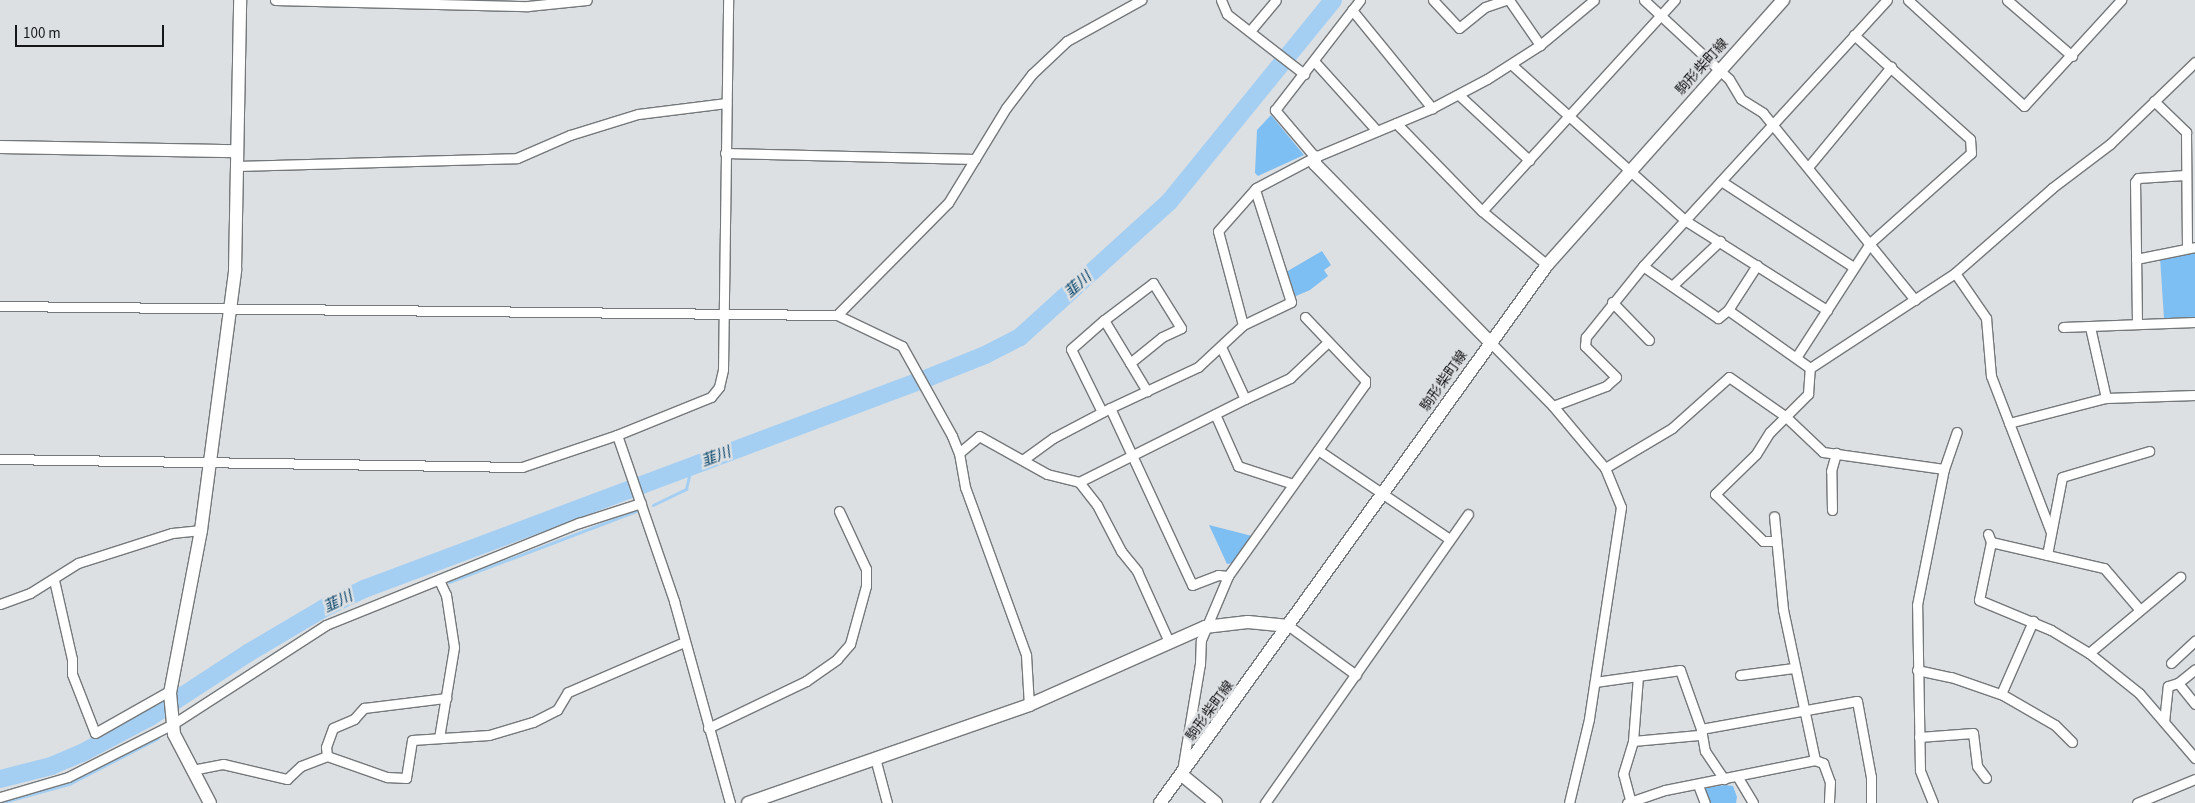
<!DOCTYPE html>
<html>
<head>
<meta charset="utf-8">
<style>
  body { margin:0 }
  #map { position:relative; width:2195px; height:803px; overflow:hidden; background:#dde0e3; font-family:"Source Sans 3","Noto Sans JP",sans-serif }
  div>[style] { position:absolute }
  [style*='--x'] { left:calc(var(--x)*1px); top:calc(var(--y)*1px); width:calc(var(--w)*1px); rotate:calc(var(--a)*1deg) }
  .green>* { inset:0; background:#7dbef3 }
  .stream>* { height:3px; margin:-1.5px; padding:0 1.5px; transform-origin:1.5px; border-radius:1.5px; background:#a4cff2 }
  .river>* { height:18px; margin:-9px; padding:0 9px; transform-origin:9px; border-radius:9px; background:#a4cff2 }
  .roads { filter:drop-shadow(1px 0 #75787a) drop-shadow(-1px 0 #75787a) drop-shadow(0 1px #75787a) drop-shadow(0 -1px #75787a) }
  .street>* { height:9px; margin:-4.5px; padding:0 4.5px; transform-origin:4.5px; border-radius:4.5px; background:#fff }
  .secondary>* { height:12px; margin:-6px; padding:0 6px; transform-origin:6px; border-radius:6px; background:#fff }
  span { translate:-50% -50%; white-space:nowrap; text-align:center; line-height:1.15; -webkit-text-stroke:5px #dde0e3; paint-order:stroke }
  .street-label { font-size:14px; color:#151617 }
  .water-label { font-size:15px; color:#074369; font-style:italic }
  .scale { position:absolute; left:15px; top:25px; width:149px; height:22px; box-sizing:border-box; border:2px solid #151617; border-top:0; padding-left:6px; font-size:15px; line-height:18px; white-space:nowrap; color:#151617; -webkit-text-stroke:4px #dde0e3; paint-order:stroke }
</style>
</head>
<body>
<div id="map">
  <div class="green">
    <i style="clip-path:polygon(1271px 115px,1304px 155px,1258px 176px,1255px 173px,1257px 130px)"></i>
    <i style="clip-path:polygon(1322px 251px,1331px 265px,1324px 270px,1328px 276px,1310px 290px,1296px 296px,1291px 294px,1286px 272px)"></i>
    <i style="clip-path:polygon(2195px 251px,2195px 318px,2164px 319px,2160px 257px)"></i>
    <i style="clip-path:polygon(1209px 525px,1252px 536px,1233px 563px,1227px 564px)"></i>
    <i style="clip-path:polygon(1725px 785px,1733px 786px,1737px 797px,1736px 803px,1708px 803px,1704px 795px,1706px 788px)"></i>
  </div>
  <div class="stream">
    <i style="--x:653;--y:505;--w:37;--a:-26"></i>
    <i style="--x:686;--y:489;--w:23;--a:-77"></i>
    <i style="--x:449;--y:582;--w:200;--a:-20.8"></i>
    <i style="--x:0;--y:803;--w:72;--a:-15.4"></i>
    <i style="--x:69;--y:784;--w:100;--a:-27.3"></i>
  </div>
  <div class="river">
    <i style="--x:0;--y:779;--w:53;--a:-14.3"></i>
    <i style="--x:51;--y:766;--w:34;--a:-23"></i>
    <i style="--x:82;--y:753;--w:77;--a:-27.9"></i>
    <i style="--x:150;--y:717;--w:117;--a:-33.1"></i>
    <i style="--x:248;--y:653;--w:88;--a:-30.6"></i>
    <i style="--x:324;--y:608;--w:44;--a:-25.4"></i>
    <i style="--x:364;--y:589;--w:604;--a:-20.53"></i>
    <i style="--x:930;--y:377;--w:59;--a:-21.8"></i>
    <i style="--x:985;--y:355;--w:39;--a:-27"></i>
    <i style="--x:1020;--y:337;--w:201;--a:-42.2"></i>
    <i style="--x:1169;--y:202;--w:260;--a:-50.9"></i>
  </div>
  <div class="roads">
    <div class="street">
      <i style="--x:275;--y:0;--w:253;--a:1.4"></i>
      <i style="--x:528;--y:6;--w:59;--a:-5.8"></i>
      <i style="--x:1221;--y:0;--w:15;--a:67"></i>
      <i style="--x:1227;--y:14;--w:98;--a:37.9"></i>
      <i style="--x:1433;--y:0;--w:38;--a:47"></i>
      <i style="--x:1459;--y:28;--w:33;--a:-39"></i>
      <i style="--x:1485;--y:7;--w:21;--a:-19"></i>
      <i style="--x:1509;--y:0;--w:55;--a:55.4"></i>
      <i style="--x:1644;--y:0;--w:116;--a:42.9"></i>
      <i style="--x:1729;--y:79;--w:23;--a:59"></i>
      <i style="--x:1741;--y:99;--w:26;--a:32"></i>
      <i style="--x:1763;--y:113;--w:241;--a:50.9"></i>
      <i style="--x:1908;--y:0;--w:157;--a:42.4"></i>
      <i style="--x:2024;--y:106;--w:144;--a:-47.5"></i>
      <i style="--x:2007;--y:0;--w:86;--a:40.7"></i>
      <i style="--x:1352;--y:10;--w:127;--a:50.8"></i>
      <i style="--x:1250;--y:31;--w:40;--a:-50"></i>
      <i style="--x:1314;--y:61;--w:94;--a:48"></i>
      <i style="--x:1512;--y:65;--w:234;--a:41.9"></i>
      <i style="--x:1686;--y:221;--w:167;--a:32.3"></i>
      <i style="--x:1459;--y:95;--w:96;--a:42.9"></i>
      <i style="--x:2154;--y:101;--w:45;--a:44.1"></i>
      <i style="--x:2186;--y:132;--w:116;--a:89.5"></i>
      <i style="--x:1396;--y:123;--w:123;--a:45.7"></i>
      <i style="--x:1482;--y:211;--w:85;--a:39.7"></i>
      <i style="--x:725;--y:153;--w:250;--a:1.4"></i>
      <i style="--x:1315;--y:157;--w:62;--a:-130.4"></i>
      <i style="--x:1275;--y:110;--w:139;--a:-52.3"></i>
      <i style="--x:237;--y:166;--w:280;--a:-1.6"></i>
      <i style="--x:517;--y:158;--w:58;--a:-23.5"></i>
      <i style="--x:570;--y:135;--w:71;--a:-17.2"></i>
      <i style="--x:638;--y:114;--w:89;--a:-7.1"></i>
      <i style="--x:1809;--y:166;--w:129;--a:-50.4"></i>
      <i style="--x:1721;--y:181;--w:156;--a:33"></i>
      <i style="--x:1482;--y:211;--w:286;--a:-47.6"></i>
      <i style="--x:2136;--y:259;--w:60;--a:-11.5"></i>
      <i style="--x:1757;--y:265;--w:54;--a:122.8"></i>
      <i style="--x:1728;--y:310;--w:13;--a:141"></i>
      <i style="--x:1718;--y:318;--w:91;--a:-145.3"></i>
      <i style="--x:1643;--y:266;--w:361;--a:-47.5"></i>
      <i style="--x:1955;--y:273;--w:55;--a:55.4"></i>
      <i style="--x:1986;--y:318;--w:58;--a:85.1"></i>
      <i style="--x:1991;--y:376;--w:167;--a:69"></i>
      <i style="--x:1672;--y:286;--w:66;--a:-43.2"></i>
      <i style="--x:1612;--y:302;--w:53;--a:45.8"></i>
      <i style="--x:0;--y:306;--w:837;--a:0.62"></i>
      <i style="--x:837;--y:315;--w:72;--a:25.5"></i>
      <i style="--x:902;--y:346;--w:103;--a:60.9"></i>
      <i style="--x:952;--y:436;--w:18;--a:68"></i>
      <i style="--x:959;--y:453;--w:35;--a:80"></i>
      <i style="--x:965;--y:487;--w:179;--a:70"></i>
      <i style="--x:1026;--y:655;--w:50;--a:86.6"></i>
      <i style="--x:1728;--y:310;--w:100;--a:35.3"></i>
      <i style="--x:837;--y:315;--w:158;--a:-45.3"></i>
      <i style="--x:948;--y:203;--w:111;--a:-58.6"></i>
      <i style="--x:1006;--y:108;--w:43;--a:-52.6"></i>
      <i style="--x:1032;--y:74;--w:48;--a:-43.3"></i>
      <i style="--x:1067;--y:41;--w:85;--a:-29"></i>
      <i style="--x:2137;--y:323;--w:141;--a:-90.8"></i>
      <i style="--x:2135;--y:182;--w:5;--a:-53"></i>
      <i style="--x:2138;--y:178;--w:47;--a:-3.7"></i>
      <i style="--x:1243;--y:325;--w:97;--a:-104.9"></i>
      <i style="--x:1218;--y:231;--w:57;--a:-48.5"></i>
      <i style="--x:1256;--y:188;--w:67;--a:-27.7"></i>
      <i style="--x:1315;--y:157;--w:127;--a:-22.7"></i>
      <i style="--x:1432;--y:108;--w:62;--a:-27.8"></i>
      <i style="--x:1487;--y:79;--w:63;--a:-32.7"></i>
      <i style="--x:1540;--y:45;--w:70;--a:-39.8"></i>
      <i style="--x:2063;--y:327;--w:132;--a:-2.2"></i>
      <i style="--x:2090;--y:327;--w:73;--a:77.3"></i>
      <i style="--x:1490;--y:342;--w:90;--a:45.5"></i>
      <i style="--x:1553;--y:406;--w:81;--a:50"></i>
      <i style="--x:1605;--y:468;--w:42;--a:67.7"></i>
      <i style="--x:1621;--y:507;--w:214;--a:98.6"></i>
      <i style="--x:1589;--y:719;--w:86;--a:103.4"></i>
      <i style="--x:1221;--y:347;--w:57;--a:65.2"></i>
      <i style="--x:1245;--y:399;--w:50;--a:-25"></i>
      <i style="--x:1290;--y:378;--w:52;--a:-43.5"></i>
      <i style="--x:1797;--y:356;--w:135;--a:-57.1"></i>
      <i style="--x:1870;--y:243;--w:135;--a:-41.7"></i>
      <i style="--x:1971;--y:153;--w:14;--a:-94"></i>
      <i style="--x:1970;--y:139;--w:156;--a:-138.1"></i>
      <i style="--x:1130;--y:363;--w:41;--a:-39.1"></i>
      <i style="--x:1162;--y:337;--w:21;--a:-25"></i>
      <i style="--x:1181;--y:328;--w:53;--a:-121.9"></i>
      <i style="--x:1153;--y:283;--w:61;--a:142.9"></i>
      <i style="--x:1104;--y:320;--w:50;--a:58.8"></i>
      <i style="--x:1130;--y:363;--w:33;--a:59"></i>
      <i style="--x:1553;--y:406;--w:57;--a:-20.7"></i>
      <i style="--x:1606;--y:386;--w:13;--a:-42"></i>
      <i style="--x:1616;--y:377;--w:44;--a:-135"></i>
      <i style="--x:1585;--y:346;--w:9;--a:-84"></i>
      <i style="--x:1586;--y:337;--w:91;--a:-51.2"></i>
      <i style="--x:1110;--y:408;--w:195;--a:65.1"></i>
      <i style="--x:1192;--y:585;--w:28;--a:-21"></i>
      <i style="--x:1218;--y:575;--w:10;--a:6"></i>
      <i style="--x:1102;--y:412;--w:70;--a:-116.2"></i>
      <i style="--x:1071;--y:349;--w:44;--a:-41.3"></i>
      <i style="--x:1215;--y:414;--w:57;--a:66.1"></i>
      <i style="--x:1238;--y:466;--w:58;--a:18.1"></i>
      <i style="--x:2009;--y:423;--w:100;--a:-14.5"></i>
      <i style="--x:2106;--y:398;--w:89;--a:-1.9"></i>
      <i style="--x:617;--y:435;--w:176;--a:71"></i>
      <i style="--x:674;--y:601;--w:210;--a:74.5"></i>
      <i style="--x:1318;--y:450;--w:157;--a:34.1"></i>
      <i style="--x:959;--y:453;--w:26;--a:-40"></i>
      <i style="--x:979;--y:436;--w:78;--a:29.2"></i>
      <i style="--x:1047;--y:474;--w:33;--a:14"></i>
      <i style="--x:1079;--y:482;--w:29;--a:52"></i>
      <i style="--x:1097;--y:505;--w:52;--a:62.4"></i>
      <i style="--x:1121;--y:551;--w:26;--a:51"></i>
      <i style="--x:1137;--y:571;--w:78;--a:65.7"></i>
      <i style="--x:0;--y:459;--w:522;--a:0.88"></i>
      <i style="--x:522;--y:467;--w:100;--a:-18.6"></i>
      <i style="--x:617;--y:435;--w:101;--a:-22"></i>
      <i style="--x:711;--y:397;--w:13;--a:-51"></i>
      <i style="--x:719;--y:387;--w:18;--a:-77"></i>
      <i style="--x:723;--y:369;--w:369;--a:-89.2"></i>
      <i style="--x:1024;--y:459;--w:36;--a:-36"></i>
      <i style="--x:1053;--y:438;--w:64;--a:-27.8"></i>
      <i style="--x:1110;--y:408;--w:97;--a:-25"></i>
      <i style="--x:1198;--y:367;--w:62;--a:-43"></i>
      <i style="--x:1243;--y:325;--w:53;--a:-25.6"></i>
      <i style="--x:1291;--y:302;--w:118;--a:-107.8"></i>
      <i style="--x:1605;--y:468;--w:78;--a:-30.8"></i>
      <i style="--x:1672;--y:428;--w:76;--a:-41.8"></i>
      <i style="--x:1729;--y:377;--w:68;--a:34.9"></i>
      <i style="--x:1785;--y:416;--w:52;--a:43.5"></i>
      <i style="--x:1823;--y:452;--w:122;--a:8"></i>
      <i style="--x:1079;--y:482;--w:186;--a:-26.6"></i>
      <i style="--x:1832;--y:510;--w:39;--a:-91"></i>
      <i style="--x:1831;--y:471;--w:19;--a:-74"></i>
      <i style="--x:1988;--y:534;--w:9;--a:69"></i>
      <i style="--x:1991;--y:542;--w:59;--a:101.7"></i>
      <i style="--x:1979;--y:600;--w:78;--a:22.6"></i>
      <i style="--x:2051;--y:630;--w:44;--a:31.2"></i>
      <i style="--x:2089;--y:653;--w:64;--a:38.7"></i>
      <i style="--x:2139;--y:693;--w:86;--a:49.3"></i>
      <i style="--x:1774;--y:541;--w:11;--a:180"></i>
      <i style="--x:1763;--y:541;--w:67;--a:-135.6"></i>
      <i style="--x:1715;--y:494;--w:57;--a:-44.3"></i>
      <i style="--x:1756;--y:454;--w:26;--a:-58"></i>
      <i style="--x:1770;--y:432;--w:54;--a:-45"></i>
      <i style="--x:1808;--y:394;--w:26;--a:-86"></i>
      <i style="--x:1810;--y:368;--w:173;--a:-33.2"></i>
      <i style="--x:1955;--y:273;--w:129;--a:-41.2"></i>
      <i style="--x:2052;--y:188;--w:73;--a:-37.2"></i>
      <i style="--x:2110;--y:144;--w:118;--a:-44"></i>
      <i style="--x:1991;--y:542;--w:116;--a:13"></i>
      <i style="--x:2104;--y:568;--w:55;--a:49.4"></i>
      <i style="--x:2047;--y:555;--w:79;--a:-79.1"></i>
      <i style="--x:2062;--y:477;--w:91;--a:-16.6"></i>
      <i style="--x:54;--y:580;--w:81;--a:77.2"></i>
      <i style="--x:72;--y:659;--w:15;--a:90"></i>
      <i style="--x:72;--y:674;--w:63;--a:68.7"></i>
      <i style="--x:95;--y:733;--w:87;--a:-29.5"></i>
      <i style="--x:0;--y:604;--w:32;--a:-20"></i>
      <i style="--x:30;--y:593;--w:57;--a:-32"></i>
      <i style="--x:78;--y:563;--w:99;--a:-17.7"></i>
      <i style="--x:172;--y:533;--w:29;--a:-6"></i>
      <i style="--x:1289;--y:626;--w:83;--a:36.2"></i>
      <i style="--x:2089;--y:653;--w:119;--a:-39.9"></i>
      <i style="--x:2171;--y:663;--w:33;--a:-43"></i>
      <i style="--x:1917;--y:670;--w:35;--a:12"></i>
      <i style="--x:1951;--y:677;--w:55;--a:19.1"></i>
      <i style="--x:2003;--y:695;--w:60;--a:30"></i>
      <i style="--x:2055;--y:725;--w:24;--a:45"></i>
      <i style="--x:1740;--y:675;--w:54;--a:-7.4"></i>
      <i style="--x:1595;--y:682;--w:86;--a:-8"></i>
      <i style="--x:1680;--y:670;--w:63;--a:70.4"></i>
      <i style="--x:1701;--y:729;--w:22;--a:80"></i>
      <i style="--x:1705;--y:751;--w:34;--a:56"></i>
      <i style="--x:2178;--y:683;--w:27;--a:51"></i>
      <i style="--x:2001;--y:694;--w:80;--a:-66.3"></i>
      <i style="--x:2164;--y:722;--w:36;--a:-84"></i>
      <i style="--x:2168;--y:686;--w:10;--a:-17"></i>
      <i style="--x:2178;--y:683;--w:22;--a:-39"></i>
      <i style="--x:708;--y:728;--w:109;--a:-25.6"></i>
      <i style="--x:806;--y:681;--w:38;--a:-35"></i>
      <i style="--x:837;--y:659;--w:20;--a:-49"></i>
      <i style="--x:850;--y:644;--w:60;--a:-74.6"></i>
      <i style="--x:866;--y:586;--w:17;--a:-90"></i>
      <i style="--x:866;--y:569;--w:64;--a:-115"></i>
      <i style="--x:1701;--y:729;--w:158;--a:-10.2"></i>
      <i style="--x:1857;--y:701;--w:77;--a:79.6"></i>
      <i style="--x:1871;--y:777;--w:26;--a:90"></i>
      <i style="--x:1919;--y:737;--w:54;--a:-4.2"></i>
      <i style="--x:1973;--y:733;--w:33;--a:83"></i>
      <i style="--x:1977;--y:766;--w:15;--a:53"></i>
      <i style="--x:439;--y:738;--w:92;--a:-80.6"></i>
      <i style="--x:454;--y:647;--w:53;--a:-98.7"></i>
      <i style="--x:446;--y:595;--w:17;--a:-115"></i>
      <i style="--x:1633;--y:741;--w:66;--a:-5.2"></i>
      <i style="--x:327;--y:756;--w:9;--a:-96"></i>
      <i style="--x:326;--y:747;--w:20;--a:-70"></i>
      <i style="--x:333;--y:728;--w:23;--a:-23"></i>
      <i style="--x:354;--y:719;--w:15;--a:-48"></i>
      <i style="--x:364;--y:708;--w:83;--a:-7"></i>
      <i style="--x:875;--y:758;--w:47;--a:75.1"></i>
      <i style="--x:1815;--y:760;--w:9;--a:21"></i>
      <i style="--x:1823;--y:763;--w:20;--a:70"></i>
      <i style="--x:1830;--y:782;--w:21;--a:93"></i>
      <i style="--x:192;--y:770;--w:32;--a:-11"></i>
      <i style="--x:223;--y:764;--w:66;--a:13.2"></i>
      <i style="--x:287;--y:779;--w:19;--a:-43"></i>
      <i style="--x:301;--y:766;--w:28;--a:-21"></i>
      <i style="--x:327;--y:756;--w:64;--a:19.3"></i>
      <i style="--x:387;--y:777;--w:19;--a:3"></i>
      <i style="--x:406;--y:778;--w:38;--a:-81"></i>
      <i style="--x:412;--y:740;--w:77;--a:-3.7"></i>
      <i style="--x:489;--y:735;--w:46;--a:-16.5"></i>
      <i style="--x:533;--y:722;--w:27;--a:-27"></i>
      <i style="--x:557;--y:710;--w:21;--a:-59"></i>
      <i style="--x:568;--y:692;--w:126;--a:-23.3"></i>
      <i style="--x:1182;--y:771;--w:109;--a:-80.5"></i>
      <i style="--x:1200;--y:664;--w:24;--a:-88"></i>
      <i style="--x:1201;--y:640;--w:69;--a:-67.1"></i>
      <i style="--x:1228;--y:576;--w:236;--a:-54.5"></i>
      <i style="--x:1365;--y:384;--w:4;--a:-90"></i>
      <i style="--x:1365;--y:380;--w:87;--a:-133.6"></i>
      <i style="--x:1737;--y:776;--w:31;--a:59"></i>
      <i style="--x:1698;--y:785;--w:19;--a:69"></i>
      <i style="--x:0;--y:797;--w:71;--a:-16.4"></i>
      <i style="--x:68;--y:777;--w:118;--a:-26.8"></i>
      <i style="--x:173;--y:724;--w:182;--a:-32.9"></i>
      <i style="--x:326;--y:625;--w:273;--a:-22"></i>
      <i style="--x:579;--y:523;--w:65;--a:-17.9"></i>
      <i style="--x:1265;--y:803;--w:353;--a:-54.9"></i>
      <i style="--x:1627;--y:803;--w:40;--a:-18.9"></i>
      <i style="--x:1665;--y:790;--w:153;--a:-11.3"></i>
      <i style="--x:1815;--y:760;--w:154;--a:-102"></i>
      <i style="--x:1783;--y:609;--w:93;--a:-95.5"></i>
      <i style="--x:1631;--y:803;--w:30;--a:-105"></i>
      <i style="--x:1623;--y:774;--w:34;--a:-73"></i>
      <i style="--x:1633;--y:741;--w:65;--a:-85.6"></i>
      <i style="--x:1933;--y:803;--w:35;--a:-112"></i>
      <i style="--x:1920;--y:770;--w:165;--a:-91"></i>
      <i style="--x:1917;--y:605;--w:139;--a:-78.8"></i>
      <i style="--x:1944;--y:469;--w:39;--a:-71"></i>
      <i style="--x:2137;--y:803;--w:63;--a:-22.5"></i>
    </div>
    <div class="secondary">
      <i style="--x:0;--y:147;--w:237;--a:1"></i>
      <i style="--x:1315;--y:157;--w:7;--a:90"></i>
      <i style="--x:1315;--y:164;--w:250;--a:45.5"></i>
      <i style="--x:1182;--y:775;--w:44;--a:39.5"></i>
      <i style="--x:210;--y:803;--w:78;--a:-117.6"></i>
      <i style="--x:174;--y:734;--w:41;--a:-95.6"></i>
      <i style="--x:170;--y:693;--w:166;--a:-79.2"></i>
      <i style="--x:201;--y:530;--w:262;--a:-82.5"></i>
      <i style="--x:235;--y:270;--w:270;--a:-88.9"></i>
      <i style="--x:748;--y:803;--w:298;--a:-19.2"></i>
      <i style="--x:1029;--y:705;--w:193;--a:-23.9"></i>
      <i style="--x:1205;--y:627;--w:43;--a:-6.6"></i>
      <i style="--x:1248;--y:622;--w:41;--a:5.6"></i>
      <i style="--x:1160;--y:803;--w:663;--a:-54.27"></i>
      <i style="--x:1547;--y:265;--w:355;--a:-48.3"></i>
    </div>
  </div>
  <div class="street-label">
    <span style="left:1702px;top:67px;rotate:-48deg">駒形柴町線</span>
    <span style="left:1444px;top:381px;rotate:-55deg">駒形柴町線</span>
    <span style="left:1210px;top:711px;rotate:-54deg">駒形柴町線</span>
  </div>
  <div class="water-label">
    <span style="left:1078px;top:285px;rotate:-42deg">韮川</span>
    <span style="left:716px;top:457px;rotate:-21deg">韮川</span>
    <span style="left:338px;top:602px;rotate:-26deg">韮川</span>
  </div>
  <div class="scale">100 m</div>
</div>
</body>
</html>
